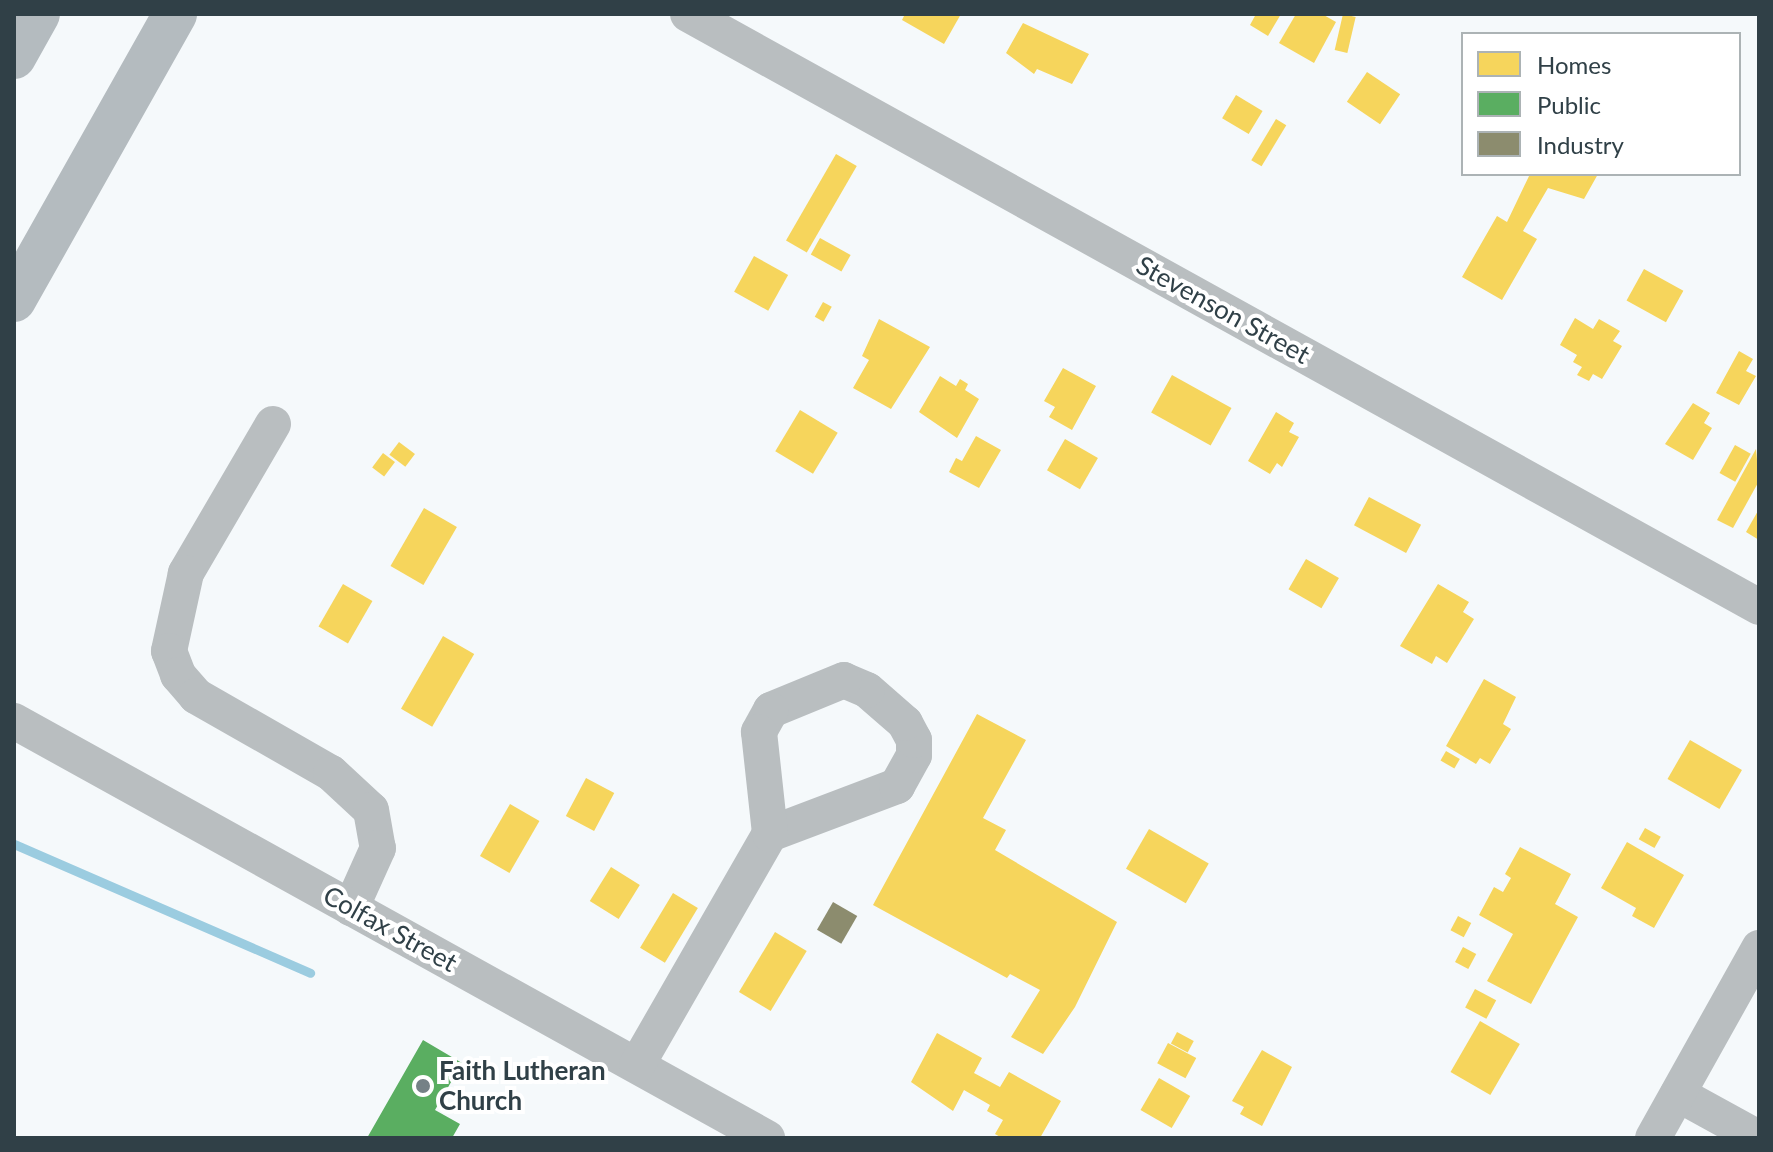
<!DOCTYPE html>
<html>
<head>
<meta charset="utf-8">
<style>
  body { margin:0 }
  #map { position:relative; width:1773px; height:1152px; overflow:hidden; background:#f5f9fb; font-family:Lato,sans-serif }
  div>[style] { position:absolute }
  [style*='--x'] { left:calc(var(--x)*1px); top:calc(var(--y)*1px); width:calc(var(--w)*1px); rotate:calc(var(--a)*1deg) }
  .homes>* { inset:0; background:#f6d55c; transform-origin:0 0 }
  .public>* { inset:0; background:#5aae61 }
  .industry>* { inset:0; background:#8c8c6e; transform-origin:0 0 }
  .stream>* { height:9px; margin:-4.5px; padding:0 4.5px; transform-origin:4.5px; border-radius:4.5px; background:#9bcce0 }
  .minor>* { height:36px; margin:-18px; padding:0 18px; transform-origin:18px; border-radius:18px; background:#b9bec0 }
  .highway>* { height:44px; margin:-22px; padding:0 22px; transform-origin:22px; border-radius:22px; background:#b4bbbf }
  .dots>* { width:22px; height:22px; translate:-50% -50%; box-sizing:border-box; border:4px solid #fff; border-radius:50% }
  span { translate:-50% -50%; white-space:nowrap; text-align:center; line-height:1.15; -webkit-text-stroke:8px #fff; paint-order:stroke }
  .street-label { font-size:26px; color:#304047 }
  .poi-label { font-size:26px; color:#304047; font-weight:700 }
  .left { translate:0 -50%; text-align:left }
  .frame { position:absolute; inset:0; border:16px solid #304047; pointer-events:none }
  .legend { position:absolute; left:1461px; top:32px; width:280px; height:144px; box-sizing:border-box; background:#fff; border:2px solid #acb3b5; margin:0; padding:10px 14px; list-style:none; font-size:24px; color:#304047 }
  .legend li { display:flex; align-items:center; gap:16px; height:40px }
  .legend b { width:40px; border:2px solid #acb3b5 }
</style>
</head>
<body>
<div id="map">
  <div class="homes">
    <i style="clip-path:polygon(905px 14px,961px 14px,944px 44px,902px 20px)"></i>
    <i style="clip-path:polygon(1256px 14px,1281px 14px,1268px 36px,1250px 25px)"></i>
    <i style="clip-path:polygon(1296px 14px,1322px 14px,1336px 22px,1314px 63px,1279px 43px)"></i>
    <i style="left:1343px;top:14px;width:13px;height:37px;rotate:13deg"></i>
    <i style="clip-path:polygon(1023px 23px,1089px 54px,1072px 84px,1037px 69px,1034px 74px,1006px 53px)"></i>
    <i style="left:1367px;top:72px;width:40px;height:36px;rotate:34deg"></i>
    <i style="left:1236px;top:95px;width:31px;height:27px;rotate:31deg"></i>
    <i style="left:1276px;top:119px;width:12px;height:48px;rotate:31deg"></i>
    <i style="left:836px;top:154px;width:24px;height:100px;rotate:30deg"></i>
    <i style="clip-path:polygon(1530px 174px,1598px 174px,1584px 199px,1548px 188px,1523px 231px,1537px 239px,1502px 300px,1462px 277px,1497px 216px,1507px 222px)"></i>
    <i style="left:820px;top:238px;width:35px;height:19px;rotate:29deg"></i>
    <i style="left:754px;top:256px;width:39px;height:41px;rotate:29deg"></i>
    <i style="left:1644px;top:269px;width:45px;height:36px;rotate:29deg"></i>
    <i style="left:823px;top:302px;width:10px;height:17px;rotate:29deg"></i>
    <i style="clip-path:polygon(1575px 318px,1593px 329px,1599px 319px,1620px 331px,1613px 341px,1622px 346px,1602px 379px,1593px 374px,1589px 381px,1577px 375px,1582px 367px,1573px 362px,1577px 355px,1560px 345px)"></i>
    <i style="clip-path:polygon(879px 319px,930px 347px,891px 409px,853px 388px,869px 360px,862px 356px)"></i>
    <i style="clip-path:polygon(1739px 351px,1753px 359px,1746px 371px,1756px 376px,1739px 405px,1716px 393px)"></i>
    <i style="clip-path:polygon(1063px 368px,1096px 386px,1072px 430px,1049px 417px,1055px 407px,1044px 401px)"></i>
    <i style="left:1172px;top:375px;width:68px;height:43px;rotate:29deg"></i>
    <i style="clip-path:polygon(940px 376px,956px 386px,960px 379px,968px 384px,965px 390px,979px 399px,957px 438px,919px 412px)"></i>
    <i style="clip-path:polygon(1693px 403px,1710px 413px,1704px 423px,1712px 428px,1693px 460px,1665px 444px)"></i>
    <i style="left:800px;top:410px;width:44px;height:48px;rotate:31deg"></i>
    <i style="clip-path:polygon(1276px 412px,1294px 423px,1289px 432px,1299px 437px,1282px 467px,1277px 463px,1270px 474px,1248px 461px)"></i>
    <i style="clip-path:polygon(976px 436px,1001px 450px,979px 488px,949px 472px,956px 458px,962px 461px)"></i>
    <i style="left:1065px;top:439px;width:38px;height:36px;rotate:30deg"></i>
    <i style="left:399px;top:442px;width:20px;height:16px;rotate:37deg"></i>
    <i style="left:1735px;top:445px;width:18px;height:32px;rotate:29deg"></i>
    <i style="clip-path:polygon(1756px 449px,1759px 481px,1733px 528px,1717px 520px)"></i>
    <i style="left:383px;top:453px;width:15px;height:18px;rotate:37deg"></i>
    <i style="left:1369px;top:497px;width:59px;height:32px;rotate:28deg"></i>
    <i style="left:424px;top:508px;width:38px;height:67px;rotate:30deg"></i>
    <i style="clip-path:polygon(1759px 509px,1759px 540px,1746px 532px)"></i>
    <i style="left:1306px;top:559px;width:38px;height:35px;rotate:30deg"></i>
    <i style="left:343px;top:584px;width:34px;height:49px;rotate:30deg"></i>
    <i style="clip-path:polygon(1438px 584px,1469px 602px,1463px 612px,1474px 619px,1447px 663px,1436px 656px,1432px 664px,1400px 646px)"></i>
    <i style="left:443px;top:636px;width:36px;height:84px;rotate:30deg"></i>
    <i style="clip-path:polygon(1484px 679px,1516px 697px,1503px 724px,1511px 729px,1490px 764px,1480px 758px,1476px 764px,1446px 746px)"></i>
    <i style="clip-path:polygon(977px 714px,1026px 740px,983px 818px,1006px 830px,995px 850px,1117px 922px,1075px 1007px,1043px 1054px,1011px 1037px,1040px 990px,1010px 974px,1007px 978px,873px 905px)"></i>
    <i style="left:1690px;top:740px;width:60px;height:45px;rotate:30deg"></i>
    <i style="left:1446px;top:751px;width:16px;height:11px;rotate:30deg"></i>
    <i style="left:586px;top:778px;width:32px;height:43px;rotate:28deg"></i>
    <i style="left:510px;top:804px;width:34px;height:60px;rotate:30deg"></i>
    <i style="left:1645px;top:828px;width:18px;height:13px;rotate:29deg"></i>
    <i style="left:1149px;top:829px;width:69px;height:46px;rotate:30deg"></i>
    <i style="clip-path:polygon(1627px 842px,1684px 875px,1654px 928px,1632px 916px,1636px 908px,1601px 888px)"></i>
    <i style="clip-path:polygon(1520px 847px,1571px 874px,1555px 904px,1578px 917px,1531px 1004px,1487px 981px,1513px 934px,1479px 915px,1494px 887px,1503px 892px,1511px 878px,1505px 874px)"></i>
    <i style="left:611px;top:867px;width:34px;height:40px;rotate:32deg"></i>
    <i style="left:673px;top:893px;width:29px;height:64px;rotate:31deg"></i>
    <i style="left:1458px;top:916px;width:15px;height:16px;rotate:28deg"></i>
    <i style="left:775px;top:932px;width:37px;height:70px;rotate:31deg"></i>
    <i style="left:1463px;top:947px;width:15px;height:17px;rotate:28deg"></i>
    <i style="left:1475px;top:989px;width:24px;height:21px;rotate:28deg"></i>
    <i style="left:1480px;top:1021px;width:46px;height:59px;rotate:30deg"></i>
    <i style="left:1177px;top:1032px;width:19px;height:13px;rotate:28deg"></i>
    <i style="clip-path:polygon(937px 1033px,982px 1058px,974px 1073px,1000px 1087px,1009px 1072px,1061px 1101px,1040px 1138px,1002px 1138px,995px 1134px,1003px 1120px,987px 1111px,990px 1105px,964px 1090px,953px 1111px,911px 1082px)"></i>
    <i style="left:1168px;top:1043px;width:32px;height:23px;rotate:28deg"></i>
    <i style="clip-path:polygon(1262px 1050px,1292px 1067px,1262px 1126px,1240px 1114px,1244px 1107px,1232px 1101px)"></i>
    <i style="left:1159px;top:1078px;width:36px;height:37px;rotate:30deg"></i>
  </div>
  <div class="public">
    <i style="clip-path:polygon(423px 1040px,462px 1063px,435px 1110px,460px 1124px,452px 1138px,367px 1138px)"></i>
  </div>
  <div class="industry">
    <i style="left:833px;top:902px;width:28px;height:32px;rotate:30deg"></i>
  </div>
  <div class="stream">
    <i style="--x:14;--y:844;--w:323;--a:23.5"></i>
  </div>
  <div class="minor">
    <i style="--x:688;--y:14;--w:1224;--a:28.97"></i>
    <i style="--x:273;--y:424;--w:173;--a:120.3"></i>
    <i style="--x:186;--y:573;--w:80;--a:102.3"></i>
    <i style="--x:169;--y:651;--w:26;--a:69"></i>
    <i style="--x:178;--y:675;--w:28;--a:49"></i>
    <i style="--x:196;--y:696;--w:155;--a:29.7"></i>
    <i style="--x:331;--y:773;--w:54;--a:42.8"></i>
    <i style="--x:371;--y:810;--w:39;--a:80"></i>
    <i style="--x:378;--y:848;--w:66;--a:114.2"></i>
    <i style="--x:14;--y:721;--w:861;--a:28.98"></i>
    <i style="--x:637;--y:1065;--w:267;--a:-60.1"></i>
    <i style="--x:770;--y:834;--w:136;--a:-20.7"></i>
    <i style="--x:897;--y:786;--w:35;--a:-61"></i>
    <i style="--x:914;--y:755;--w:15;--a:-90"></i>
    <i style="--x:914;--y:740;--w:19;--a:-118"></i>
    <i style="--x:905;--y:723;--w:50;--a:-139"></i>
    <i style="--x:867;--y:690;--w:25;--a:-157"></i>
    <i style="--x:844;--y:680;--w:79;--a:157.7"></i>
    <i style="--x:771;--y:710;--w:25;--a:119"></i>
    <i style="--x:759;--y:732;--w:103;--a:83.8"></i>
    <i style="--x:1678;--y:1094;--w:91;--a:28.8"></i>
    <i style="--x:1653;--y:1138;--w:218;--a:-60.8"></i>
  </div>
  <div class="highway">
    <i style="--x:14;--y:57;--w:49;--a:-60.8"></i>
    <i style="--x:14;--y:300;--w:328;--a:-60.6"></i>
  </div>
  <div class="dots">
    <i style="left:423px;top:1086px;background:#758186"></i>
  </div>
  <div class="street-label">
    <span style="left:1223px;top:310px;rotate:29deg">Stevenson Street</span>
    <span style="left:390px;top:929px;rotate:29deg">Colfax Street</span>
  </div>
  <div class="poi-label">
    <span class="left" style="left:439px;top:1086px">Faith Lutheran<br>Church</span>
  </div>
  <div class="frame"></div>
  <ul class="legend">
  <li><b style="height:22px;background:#f6d55c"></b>Homes</li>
  <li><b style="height:22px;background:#5aae61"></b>Public</li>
  <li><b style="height:22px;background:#8c8c6e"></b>Industry</li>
  </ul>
</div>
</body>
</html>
